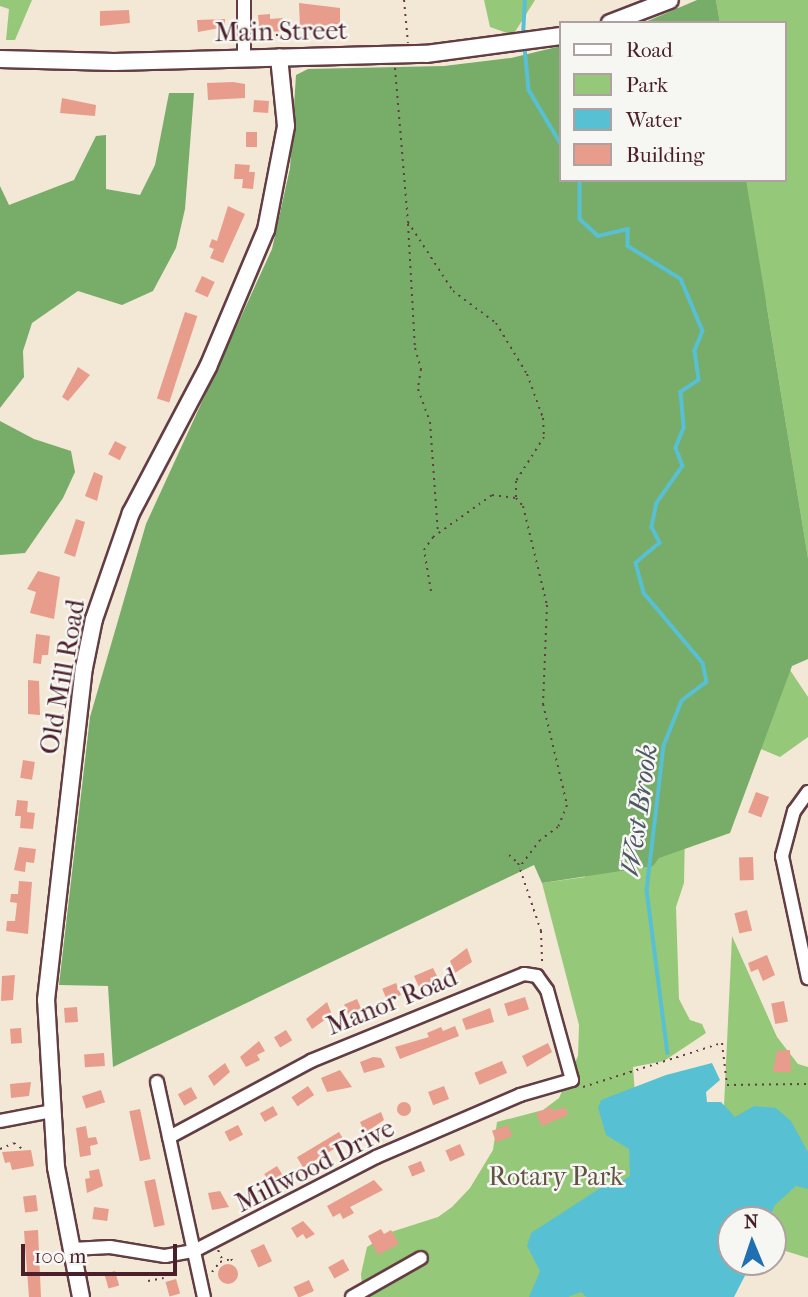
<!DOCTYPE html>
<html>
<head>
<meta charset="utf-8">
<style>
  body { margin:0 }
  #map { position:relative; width:808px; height:1297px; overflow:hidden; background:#f3e8d5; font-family:"IM FELL French Canon",serif }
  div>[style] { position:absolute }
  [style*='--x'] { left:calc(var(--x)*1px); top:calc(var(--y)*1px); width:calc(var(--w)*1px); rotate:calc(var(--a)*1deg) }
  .green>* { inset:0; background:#96c879 }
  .forest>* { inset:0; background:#78ac69 }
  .water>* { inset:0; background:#57c0d3 }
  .stream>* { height:3.5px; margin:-1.75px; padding:0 1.75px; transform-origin:1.75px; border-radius:1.75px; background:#57c0d3 }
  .building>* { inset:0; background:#e89c8b; transform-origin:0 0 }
  .round { border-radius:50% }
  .path>* { height:2px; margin-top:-1px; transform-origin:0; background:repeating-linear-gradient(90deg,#633d44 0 2px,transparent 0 7px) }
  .roads { filter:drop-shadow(2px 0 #633d44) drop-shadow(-2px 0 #633d44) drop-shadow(0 2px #633d44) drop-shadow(0 -2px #633d44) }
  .minor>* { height:12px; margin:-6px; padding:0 6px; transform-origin:6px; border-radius:6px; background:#fff }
  .secondary>* { height:16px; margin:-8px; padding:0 8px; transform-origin:8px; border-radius:8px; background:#fff }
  span { translate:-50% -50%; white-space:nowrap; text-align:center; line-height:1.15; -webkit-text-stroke:5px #f6f6f2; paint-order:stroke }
  .street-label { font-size:26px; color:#4a1f2b }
  .park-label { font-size:26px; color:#615242 }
  .water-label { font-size:28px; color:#4f5766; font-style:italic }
  .legend { position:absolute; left:559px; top:21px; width:228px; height:161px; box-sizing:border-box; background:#f6f6f2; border:2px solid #b1a0a2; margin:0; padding:9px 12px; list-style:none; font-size:21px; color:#4a1f2b }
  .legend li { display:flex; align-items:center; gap:14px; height:35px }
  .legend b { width:35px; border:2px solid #b1a0a2 }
  .north { position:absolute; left:717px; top:1206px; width:70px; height:70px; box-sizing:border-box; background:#f6f6f2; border:2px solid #b1a0a2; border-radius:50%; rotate:358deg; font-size:19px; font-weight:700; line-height:28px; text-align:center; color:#4a1f2b }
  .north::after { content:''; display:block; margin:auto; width:24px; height:32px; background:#1f6fb2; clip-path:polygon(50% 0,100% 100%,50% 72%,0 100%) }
  .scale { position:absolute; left:21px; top:1244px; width:156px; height:32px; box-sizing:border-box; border:4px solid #4a1f2b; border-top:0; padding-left:9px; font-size:21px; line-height:24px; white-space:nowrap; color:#4a1f2b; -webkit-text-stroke:5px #f6f6f2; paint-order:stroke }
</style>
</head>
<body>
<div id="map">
  <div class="green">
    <i style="clip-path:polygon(0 0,32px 0,15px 40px,6px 40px,9px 9px,0 6px)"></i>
    <i style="clip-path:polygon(484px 0,535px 0,513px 35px,490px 27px)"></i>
    <i style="clip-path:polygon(716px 0,808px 0,808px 558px,766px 302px,774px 646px,808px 697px,808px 737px,780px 757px,756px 747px,685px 830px,684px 883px,676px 907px,679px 999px,690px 1020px,702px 1024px,706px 1033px,664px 1061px,633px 1067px,641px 1173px,583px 1290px,586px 1297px,363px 1297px,361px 1274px,367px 1247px,391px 1232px,438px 1217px,452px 1207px,470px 1188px,493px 1150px,497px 1122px,543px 1110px,559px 1098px,578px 1056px,579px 1025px,542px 883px,585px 877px,621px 180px,785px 180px,785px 23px,720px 23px)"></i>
    <i style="clip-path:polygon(732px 936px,777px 1037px,798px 1064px,808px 1067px,808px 1258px,776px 1248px,767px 1135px,719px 1116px,724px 1106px)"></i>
  </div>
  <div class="forest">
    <i style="clip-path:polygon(697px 0,716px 0,720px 23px,643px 23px)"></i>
    <i style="clip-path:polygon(561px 46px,561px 180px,746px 180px,808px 558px,808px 659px,792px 666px,730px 833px,659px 858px,653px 866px,542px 883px,534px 865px,113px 1067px,108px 986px,59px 985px,90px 717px,146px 524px,272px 249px,290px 168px,296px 75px,308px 69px,444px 66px,511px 58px)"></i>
    <i style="clip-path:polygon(169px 93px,194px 93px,185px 209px,176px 248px,153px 291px,122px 305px,78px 291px,32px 323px,23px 351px,24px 377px,0 408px,0 186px,9px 205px,74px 180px,96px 136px,106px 135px,106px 189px,140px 195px,155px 165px)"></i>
    <i style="clip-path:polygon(0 421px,34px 439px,71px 451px,75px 472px,63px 498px,25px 553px,0 555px)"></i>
  </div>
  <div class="water">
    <i style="clip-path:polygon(712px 1063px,720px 1080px,706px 1092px,707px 1102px,721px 1102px,735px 1117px,754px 1106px,776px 1108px,791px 1121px,808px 1152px,808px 1189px,796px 1186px,774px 1206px,771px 1220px,731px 1220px,731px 1262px,752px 1262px,734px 1297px,586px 1297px,581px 1292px,568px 1297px,529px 1297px,540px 1271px,527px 1246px,531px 1233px,608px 1183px,617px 1184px,630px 1176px,629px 1149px,606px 1135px,598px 1108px,601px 1100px,666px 1075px)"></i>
  </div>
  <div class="stream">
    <i style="--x:523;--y:36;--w:36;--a:-87"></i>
    <i style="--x:525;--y:47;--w:43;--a:84.7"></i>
    <i style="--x:529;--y:90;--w:63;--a:59.3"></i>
    <i style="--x:580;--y:180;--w:39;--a:90"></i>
    <i style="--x:580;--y:219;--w:25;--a:43"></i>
    <i style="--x:598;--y:236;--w:31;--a:-13"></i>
    <i style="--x:628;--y:229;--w:17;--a:90"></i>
    <i style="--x:628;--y:246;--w:62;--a:31.9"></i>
    <i style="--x:681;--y:279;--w:56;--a:67.1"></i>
    <i style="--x:703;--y:331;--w:22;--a:112"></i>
    <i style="--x:695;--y:351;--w:29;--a:82"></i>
    <i style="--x:699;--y:380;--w:22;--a:146"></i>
    <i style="--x:681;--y:392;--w:36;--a:85"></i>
    <i style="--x:684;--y:428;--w:22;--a:112"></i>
    <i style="--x:676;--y:448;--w:19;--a:69"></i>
    <i style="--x:683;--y:466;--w:45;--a:125.1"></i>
    <i style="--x:657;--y:503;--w:25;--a:102"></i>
    <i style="--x:652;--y:527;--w:18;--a:63"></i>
    <i style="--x:660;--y:543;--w:31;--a:140"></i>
    <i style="--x:636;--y:563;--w:31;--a:75"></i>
    <i style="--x:644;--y:593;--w:92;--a:49.9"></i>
    <i style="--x:703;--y:663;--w:19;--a:78"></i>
    <i style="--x:707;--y:682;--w:31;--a:143"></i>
    <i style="--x:682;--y:701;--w:48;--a:111.8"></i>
    <i style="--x:664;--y:746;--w:145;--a:96.7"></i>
    <i style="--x:647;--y:890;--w:164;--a:82.7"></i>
  </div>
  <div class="building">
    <i style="clip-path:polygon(299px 3px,340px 8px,340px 24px,300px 28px)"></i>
    <i style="clip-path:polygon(129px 10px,130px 23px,100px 26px,100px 11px)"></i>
    <i style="clip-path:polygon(270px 14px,270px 19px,283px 18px,284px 31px,268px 32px,268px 25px,259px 26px,258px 15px)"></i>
    <i style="clip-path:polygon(225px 19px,225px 27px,198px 32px,197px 20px)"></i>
    <i style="clip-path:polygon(233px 82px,245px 84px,245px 98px,208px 100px,207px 83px)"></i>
    <i style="clip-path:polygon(62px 98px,96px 105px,95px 116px,60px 113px)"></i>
    <i style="left:254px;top:100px;width:15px;height:12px;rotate:4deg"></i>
    <i style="left:246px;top:132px;width:11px;height:15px"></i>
    <i style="clip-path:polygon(235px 164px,250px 165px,249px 172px,255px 172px,253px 189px,242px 188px,243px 179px,234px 179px)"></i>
    <i style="clip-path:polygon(228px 206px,245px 214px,223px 263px,210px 258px,214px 249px,209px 247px,212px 239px,217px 241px)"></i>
    <i style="left:202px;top:276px;width:14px;height:17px;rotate:25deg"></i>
    <i style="left:185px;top:312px;width:13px;height:91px;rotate:18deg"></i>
    <i style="clip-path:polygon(78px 367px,90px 375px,68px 401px,62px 397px)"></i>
    <i style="left:115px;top:441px;width:13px;height:15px;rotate:27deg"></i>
    <i style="clip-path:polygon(94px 472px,103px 476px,97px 501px,85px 496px)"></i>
    <i style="clip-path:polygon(76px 519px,85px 522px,75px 557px,64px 553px)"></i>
    <i style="clip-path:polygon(38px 571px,60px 577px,54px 619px,30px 613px,36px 592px,27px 589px)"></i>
    <i style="clip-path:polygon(36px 634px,50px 636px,48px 655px,42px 655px,41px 664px,33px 663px)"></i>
    <i style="clip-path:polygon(28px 680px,39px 681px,40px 715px,28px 714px)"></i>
    <i style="left:23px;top:760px;width:12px;height:18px;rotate:9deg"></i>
    <i style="left:756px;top:792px;width:14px;height:22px;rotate:21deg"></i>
    <i style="clip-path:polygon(17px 800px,28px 801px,27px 812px,35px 813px,33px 829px,20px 828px,21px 816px,15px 816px)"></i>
    <i style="clip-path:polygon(19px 847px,36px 849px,34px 863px,26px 862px,25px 872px,14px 870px)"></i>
    <i style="left:753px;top:857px;width:23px;height:14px;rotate:88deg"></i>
    <i style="clip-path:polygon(19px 881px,32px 882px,28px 934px,6px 931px,7px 921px,15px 921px,17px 903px,10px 902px,11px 894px,18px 894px)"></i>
    <i style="left:747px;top:910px;width:21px;height:13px;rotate:76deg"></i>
    <i style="clip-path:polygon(467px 948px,472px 962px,455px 973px,450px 961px)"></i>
    <i style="clip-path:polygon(767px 955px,775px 975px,763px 981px,758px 969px,751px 972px,748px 963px)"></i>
    <i style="clip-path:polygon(433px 968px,437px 976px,430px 978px,432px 982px,419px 987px,414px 976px)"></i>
    <i style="clip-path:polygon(15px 975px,13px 1000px,1px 1001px,2px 976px)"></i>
    <i style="left:396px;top:983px;width:13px;height:15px;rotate:67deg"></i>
    <i style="left:525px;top:997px;width:13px;height:22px;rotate:72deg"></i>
    <i style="left:357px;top:999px;width:13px;height:14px;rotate:67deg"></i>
    <i style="left:784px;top:1001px;width:21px;height:13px;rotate:79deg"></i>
    <i style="clip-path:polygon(327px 1002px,332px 1015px,312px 1029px,306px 1019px)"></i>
    <i style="left:77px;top:1007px;width:15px;height:13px;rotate:86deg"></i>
    <i style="clip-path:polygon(490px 1008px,494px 1022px,466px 1030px,462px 1019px)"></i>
    <i style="clip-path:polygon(455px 1026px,459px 1036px,400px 1059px,395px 1047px,429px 1037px,427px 1033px,441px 1027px,443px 1031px)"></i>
    <i style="left:21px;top:1028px;width:15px;height:11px;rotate:86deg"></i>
    <i style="left:286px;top:1030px;width:12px;height:14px;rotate:59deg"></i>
    <i style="clip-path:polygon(259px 1041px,265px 1051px,257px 1055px,260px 1060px,246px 1067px,240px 1057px)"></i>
    <i style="clip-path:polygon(548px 1043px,552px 1052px,527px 1067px,522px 1056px)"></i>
    <i style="clip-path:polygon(790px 1050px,791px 1072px,773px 1072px,777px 1051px)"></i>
    <i style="left:104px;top:1053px;width:13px;height:20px;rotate:86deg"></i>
    <i style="clip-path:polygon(373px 1057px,381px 1058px,385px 1067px,364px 1073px,360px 1062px)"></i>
    <i style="left:502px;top:1061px;width:13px;height:30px;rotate:67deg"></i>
    <i style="clip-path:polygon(225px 1063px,230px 1072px,214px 1086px,208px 1076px)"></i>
    <i style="clip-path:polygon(340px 1070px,352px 1087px,327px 1092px,321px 1078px)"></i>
    <i style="clip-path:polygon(31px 1082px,29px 1096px,11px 1098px,10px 1084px)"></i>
    <i style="left:308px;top:1086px;width:11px;height:20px;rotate:56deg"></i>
    <i style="left:444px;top:1086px;width:14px;height:17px;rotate:69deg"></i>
    <i style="left:191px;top:1087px;width:13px;height:15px;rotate:61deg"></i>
    <i style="left:101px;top:1090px;width:13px;height:20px;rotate:72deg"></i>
    <i class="round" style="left:397px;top:1102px;width:14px;height:14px"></i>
    <i style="left:273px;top:1106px;width:10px;height:15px;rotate:61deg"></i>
    <i style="clip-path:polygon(552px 1107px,553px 1111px,565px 1107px,568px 1115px,542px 1126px,536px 1113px)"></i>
    <i style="left:140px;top:1109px;width:51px;height:11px;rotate:78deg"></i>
    <i style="clip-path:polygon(381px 1112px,384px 1120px,365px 1133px,360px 1122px)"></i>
    <i style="left:238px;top:1125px;width:11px;height:15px;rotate:63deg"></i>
    <i style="left:508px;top:1125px;width:12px;height:17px;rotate:70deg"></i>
    <i style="clip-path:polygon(86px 1126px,88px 1138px,96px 1137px,98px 1144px,90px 1146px,91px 1155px,80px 1157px,76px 1128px)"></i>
    <i style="left:339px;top:1132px;width:12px;height:49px;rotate:59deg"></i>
    <i style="left:460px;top:1144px;width:12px;height:16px;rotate:66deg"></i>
    <i style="clip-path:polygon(31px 1150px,34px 1166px,12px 1170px,10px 1162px,5px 1163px,2px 1152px)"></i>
    <i style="left:421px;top:1161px;width:11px;height:14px;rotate:68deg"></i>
    <i style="left:277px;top:1166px;width:13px;height:15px;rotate:58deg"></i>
    <i style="clip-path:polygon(99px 1169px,103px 1186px,87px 1193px,85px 1179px,90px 1178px,89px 1171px)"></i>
    <i style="left:155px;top:1179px;width:47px;height:11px;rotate:78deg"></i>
    <i style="clip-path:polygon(374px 1180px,383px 1190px,350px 1207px,354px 1213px,343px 1219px,340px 1213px,333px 1217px,327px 1206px)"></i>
    <i style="clip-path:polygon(220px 1191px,229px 1207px,212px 1210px,208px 1193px)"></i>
    <i style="left:36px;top:1195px;width:16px;height:13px;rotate:83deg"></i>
    <i style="left:94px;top:1207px;width:15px;height:12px;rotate:8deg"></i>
    <i style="clip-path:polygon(303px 1221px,315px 1234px,306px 1239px,303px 1234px,297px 1238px,291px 1228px)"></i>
    <i style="clip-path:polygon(381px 1229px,384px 1234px,391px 1230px,399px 1244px,378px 1255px,368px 1236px)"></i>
    <i style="clip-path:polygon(38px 1230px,41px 1297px,29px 1297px,24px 1231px)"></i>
    <i style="left:264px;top:1244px;width:19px;height:15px;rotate:65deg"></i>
    <i style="left:343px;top:1259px;width:13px;height:17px;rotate:61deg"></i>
    <i class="round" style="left:218px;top:1264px;width:20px;height:20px"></i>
    <i style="left:115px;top:1271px;width:15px;height:11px;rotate:74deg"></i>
    <i style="left:176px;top:1279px;width:15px;height:11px;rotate:74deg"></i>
    <i style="left:309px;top:1280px;width:12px;height:17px;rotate:66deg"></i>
  </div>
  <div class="path">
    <i style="--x:404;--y:0;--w:43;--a:84.7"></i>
    <i style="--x:315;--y:32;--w:14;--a:-4"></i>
    <i style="--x:263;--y:37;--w:14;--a:-4"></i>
    <i style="--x:277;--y:36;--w:5;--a:-90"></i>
    <i style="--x:395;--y:68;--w:155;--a:85.2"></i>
    <i style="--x:408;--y:222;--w:82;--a:56.9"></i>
    <i style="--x:453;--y:291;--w:54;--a:36.7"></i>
    <i style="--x:496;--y:323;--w:60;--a:58.7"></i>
    <i style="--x:527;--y:374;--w:47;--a:70"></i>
    <i style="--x:543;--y:418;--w:19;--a:87"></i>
    <i style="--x:544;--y:437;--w:52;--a:122.5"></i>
    <i style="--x:516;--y:481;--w:16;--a:90"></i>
    <i style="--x:408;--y:224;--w:124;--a:86.8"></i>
    <i style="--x:415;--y:348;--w:22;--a:74"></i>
    <i style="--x:421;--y:369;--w:20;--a:99"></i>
    <i style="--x:418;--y:389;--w:35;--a:70"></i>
    <i style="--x:430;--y:422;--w:111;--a:85.9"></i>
    <i style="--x:431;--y:591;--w:42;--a:-99.7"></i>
    <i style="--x:424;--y:550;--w:16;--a:-55"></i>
    <i style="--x:433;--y:537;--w:72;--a:-35.4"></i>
    <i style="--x:492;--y:495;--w:24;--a:7"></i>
    <i style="--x:516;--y:498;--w:11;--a:49"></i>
    <i style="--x:523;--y:506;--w:102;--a:76.4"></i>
    <i style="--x:547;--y:605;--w:99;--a:92.3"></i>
    <i style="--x:543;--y:704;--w:104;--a:76.6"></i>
    <i style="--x:567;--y:805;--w:24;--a:112"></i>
    <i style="--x:558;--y:827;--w:22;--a:144"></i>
    <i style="--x:540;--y:840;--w:35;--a:127"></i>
    <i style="--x:509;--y:855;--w:12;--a:42"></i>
    <i style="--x:518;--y:863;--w:72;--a:71.3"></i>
    <i style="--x:541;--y:931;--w:35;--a:88"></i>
    <i style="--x:583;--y:1087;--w:146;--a:-17.6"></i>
    <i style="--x:722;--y:1043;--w:42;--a:83.2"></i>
    <i style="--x:727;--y:1085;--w:81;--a:-0.7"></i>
    <i style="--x:0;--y:1149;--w:15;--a:-23"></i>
    <i style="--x:14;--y:1143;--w:9;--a:36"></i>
    <i style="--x:218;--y:1250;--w:12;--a:66"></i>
    <i style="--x:212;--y:1272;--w:13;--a:-51"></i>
    <i style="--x:220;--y:1262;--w:11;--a:-15"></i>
    <i style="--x:231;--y:1259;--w:6;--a:51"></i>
    <i style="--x:148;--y:1281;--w:16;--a:-11"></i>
  </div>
  <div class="roads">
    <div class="minor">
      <i style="--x:244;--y:56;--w:56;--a:-90"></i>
      <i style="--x:808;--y:792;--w:24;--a:126"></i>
      <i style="--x:794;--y:811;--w:47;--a:104.9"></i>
      <i style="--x:782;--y:856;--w:125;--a:78"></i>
      <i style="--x:157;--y:1082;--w:220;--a:77.7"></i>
      <i style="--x:0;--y:1121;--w:53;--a:-10.9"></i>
      <i style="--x:72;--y:1249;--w:38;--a:-3"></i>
      <i style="--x:110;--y:1247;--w:56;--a:9.3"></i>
      <i style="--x:165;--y:1256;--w:29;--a:-10"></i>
      <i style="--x:194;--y:1251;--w:205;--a:-27.3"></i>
      <i style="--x:376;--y:1157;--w:157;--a:-23.3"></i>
      <i style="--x:520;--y:1095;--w:54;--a:-16.1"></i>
      <i style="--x:572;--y:1080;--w:93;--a:-105.5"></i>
      <i style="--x:547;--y:990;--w:17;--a:-126"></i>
      <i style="--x:537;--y:976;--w:13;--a:-171"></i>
      <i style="--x:524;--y:974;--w:230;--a:157.8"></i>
      <i style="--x:311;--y:1061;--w:161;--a:151.8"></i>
      <i style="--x:352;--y:1297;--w:79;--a:-29.5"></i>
    </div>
    <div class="secondary">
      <i style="--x:610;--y:23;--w:64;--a:-21"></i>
      <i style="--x:0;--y:59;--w:114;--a:1.5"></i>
      <i style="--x:114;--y:62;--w:312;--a:-1.5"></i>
      <i style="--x:426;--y:54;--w:136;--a:-7.6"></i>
      <i style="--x:81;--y:1297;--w:132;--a:-100.9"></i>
      <i style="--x:56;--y:1167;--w:167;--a:-93.4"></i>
      <i style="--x:46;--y:1000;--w:334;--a:-83.5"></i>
      <i style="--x:84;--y:668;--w:50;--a:-78.5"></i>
      <i style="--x:94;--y:619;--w:112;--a:-70.8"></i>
      <i style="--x:131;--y:513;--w:165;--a:-62.2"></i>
      <i style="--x:208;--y:367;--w:149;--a:-67.1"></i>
      <i style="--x:266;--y:230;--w:106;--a:-79.1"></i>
      <i style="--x:286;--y:126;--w:69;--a:-95.8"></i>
    </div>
  </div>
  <div class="street-label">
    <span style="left:281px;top:32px;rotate:-1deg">Main Street</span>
    <span style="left:63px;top:677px;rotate:-80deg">Old Mill Road</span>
    <span style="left:392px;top:1002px;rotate:-22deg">Manor Road</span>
    <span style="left:315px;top:1166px;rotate:-27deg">Millwood Drive</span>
  </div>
  <div class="park-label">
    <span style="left:556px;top:1177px">Rotary Park</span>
  </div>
  <div class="water-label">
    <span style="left:639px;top:810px;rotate:-82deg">West Brook</span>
  </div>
  <ul class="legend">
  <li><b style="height:9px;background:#fff"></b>Road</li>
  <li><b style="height:19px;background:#96c879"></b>Park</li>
  <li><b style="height:19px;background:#57c0d3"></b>Water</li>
  <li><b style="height:19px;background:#e89c8b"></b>Building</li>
  </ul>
  <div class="north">N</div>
  <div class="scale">100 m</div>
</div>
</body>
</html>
